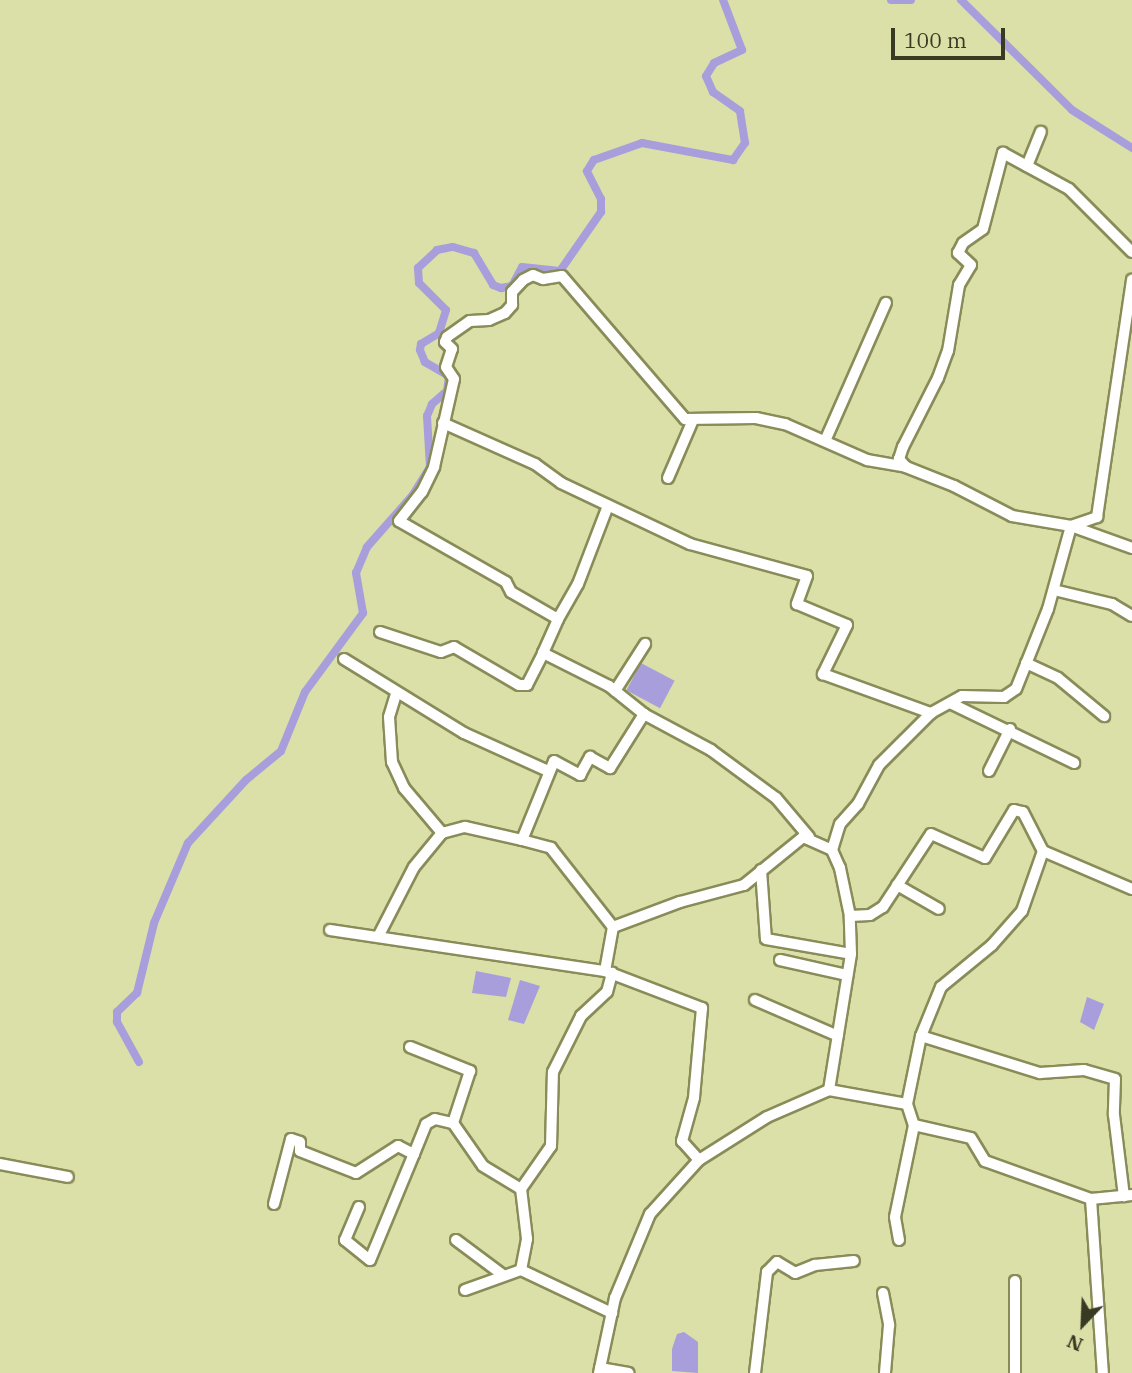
<!DOCTYPE html>
<html>
<head>
<meta charset="utf-8">
<style>
  body { margin:0 }
  #map { position:relative; width:1132px; height:1373px; overflow:hidden; background:#dbdfa8; font-family:"IBM Plex Serif",serif }
  div>[style] { position:absolute }
  [style*='--x'] { left:calc(var(--x)*1px); top:calc(var(--y)*1px); width:calc(var(--w)*1px); rotate:calc(var(--a)*1deg) }
  .water>* { inset:0; background:#a89edc; transform-origin:0 0 }
  .canal>* { height:8px; margin:-4px; padding:0 4px; transform-origin:4px; border-radius:4px; background:#a89edc }
  .roads { filter:drop-shadow(2px 0 #898c58) drop-shadow(-2px 0 #898c58) drop-shadow(0 2px #898c58) drop-shadow(0 -2px #898c58) }
  .minor>* { height:10px; margin:-5px; padding:0 5px; transform-origin:5px; border-radius:5px; background:#fff }
  span { translate:-50% -50%; white-space:nowrap; text-align:center; line-height:1.15; -webkit-text-stroke:6px #dbdfa8; paint-order:stroke }
  .north { position:absolute; left:1048px; top:1289px; width:70px; height:70px; -webkit-text-stroke:5px #dbdfa8; paint-order:stroke; rotate:203deg; font-size:19px; font-weight:700; line-height:28px; text-align:center; color:#393a24 }
  .north::after { content:''; display:block; margin:auto; width:24px; height:32px; background:#393a24; clip-path:polygon(50% 0,100% 100%,50% 72%,0 100%) }
  .scale { position:absolute; left:891px; top:28px; width:114px; height:32px; box-sizing:border-box; border:4px solid #393a24; border-top:0; padding-left:9px; font-size:21px; line-height:24px; white-space:nowrap; color:#393a24; -webkit-text-stroke:5px #dbdfa8; paint-order:stroke }
</style>
</head>
<body>
<div id="map">
  <div class="water">
    <i style="left:641px;top:663px;width:38px;height:31px;rotate:28deg"></i>
    <i style="clip-path:polygon(476px 971px,511px 978px,506px 997px,472px 993px)"></i>
    <i style="clip-path:polygon(520px 980px,540px 986px,524px 1024px,508px 1020px)"></i>
    <i style="clip-path:polygon(1087px 997px,1104px 1004px,1094px 1030px,1080px 1022px)"></i>
    <i style="clip-path:polygon(684px 1332px,698px 1342px,698px 1373px,672px 1371px,672px 1349px,677px 1334px)"></i>
  </div>
  <div class="canal">
    <i style="--x:891;--y:0;--w:20;--a:0"></i>
    <i style="--x:961;--y:0;--w:156;--a:44.7"></i>
    <i style="--x:1072;--y:110;--w:71;--a:32.3"></i>
    <i style="--x:139;--y:1062;--w:46;--a:-118.8"></i>
    <i style="--x:117;--y:1022;--w:10;--a:-90"></i>
    <i style="--x:117;--y:1012;--w:28;--a:-44"></i>
    <i style="--x:137;--y:993;--w:72;--a:-76.3"></i>
    <i style="--x:154;--y:923;--w:87;--a:-67"></i>
    <i style="--x:188;--y:843;--w:86;--a:-47.4"></i>
    <i style="--x:246;--y:780;--w:45;--a:-39.6"></i>
    <i style="--x:281;--y:751;--w:64;--a:-67.9"></i>
    <i style="--x:305;--y:692;--w:98;--a:-53.7"></i>
    <i style="--x:363;--y:613;--w:41;--a:-99.9"></i>
    <i style="--x:356;--y:573;--w:28;--a:-67"></i>
    <i style="--x:367;--y:547;--w:68;--a:-48.6"></i>
    <i style="--x:412;--y:496;--w:34;--a:-58"></i>
    <i style="--x:430;--y:467;--w:51;--a:-93.4"></i>
    <i style="--x:427;--y:416;--w:13;--a:-67"></i>
    <i style="--x:432;--y:404;--w:20;--a:-41"></i>
    <i style="--x:447;--y:391;--w:15;--a:-82"></i>
    <i style="--x:449;--y:376;--w:28;--a:-150"></i>
    <i style="--x:425;--y:362;--w:13;--a:-113"></i>
    <i style="--x:420;--y:350;--w:6;--a:-81"></i>
    <i style="--x:421;--y:344;--w:21;--a:-31"></i>
    <i style="--x:439;--y:333;--w:24;--a:-73"></i>
    <i style="--x:446;--y:310;--w:38;--a:-135"></i>
    <i style="--x:419;--y:283;--w:15;--a:-94"></i>
    <i style="--x:418;--y:268;--w:26;--a:-43"></i>
    <i style="--x:437;--y:250;--w:16;--a:-11"></i>
    <i style="--x:453;--y:247;--w:22;--a:16"></i>
    <i style="--x:474;--y:253;--w:37;--a:59"></i>
    <i style="--x:493;--y:285;--w:9;--a:21"></i>
    <i style="--x:501;--y:288;--w:11;--a:-10"></i>
    <i style="--x:512;--y:286;--w:21;--a:-62"></i>
    <i style="--x:522;--y:267;--w:38;--a:6"></i>
    <i style="--x:560;--y:271;--w:72;--a:-55.2"></i>
    <i style="--x:601;--y:212;--w:13;--a:-90"></i>
    <i style="--x:601;--y:199;--w:31;--a:-117"></i>
    <i style="--x:587;--y:171;--w:13;--a:-58"></i>
    <i style="--x:594;--y:160;--w:51;--a:-19.5"></i>
    <i style="--x:642;--y:143;--w:93;--a:10.6"></i>
    <i style="--x:733;--y:160;--w:21;--a:-55"></i>
    <i style="--x:745;--y:143;--w:32;--a:-99"></i>
    <i style="--x:740;--y:111;--w:33;--a:-145"></i>
    <i style="--x:713;--y:92;--w:17;--a:-114"></i>
    <i style="--x:706;--y:76;--w:15;--a:-58"></i>
    <i style="--x:714;--y:63;--w:31;--a:-25"></i>
    <i style="--x:742;--y:50;--w:53;--a:-110.8"></i>
  </div>
  <div class="roads">
    <div class="minor">
      <i style="--x:1027;--y:166;--w:37;--a:-68"></i>
      <i style="--x:443;--y:423;--w:101;--a:24"></i>
      <i style="--x:535;--y:464;--w:32;--a:36"></i>
      <i style="--x:561;--y:483;--w:143;--a:25.3"></i>
      <i style="--x:690;--y:544;--w:121;--a:15.3"></i>
      <i style="--x:807;--y:576;--w:30;--a:110"></i>
      <i style="--x:797;--y:604;--w:54;--a:22.8"></i>
      <i style="--x:847;--y:625;--w:55;--a:116.1"></i>
      <i style="--x:823;--y:674;--w:115;--a:19.9"></i>
      <i style="--x:825;--y:441;--w:151;--a:-66.2"></i>
      <i style="--x:906;--y:467;--w:11;--a:-131"></i>
      <i style="--x:899;--y:459;--w:13;--a:-72"></i>
      <i style="--x:903;--y:447;--w:77;--a:-63.1"></i>
      <i style="--x:938;--y:378;--w:29;--a:-70"></i>
      <i style="--x:948;--y:351;--w:67;--a:-80.5"></i>
      <i style="--x:959;--y:285;--w:23;--a:-59"></i>
      <i style="--x:971;--y:265;--w:18;--a:-137"></i>
      <i style="--x:958;--y:253;--w:11;--a:-63"></i>
      <i style="--x:963;--y:243;--w:24;--a:-35"></i>
      <i style="--x:983;--y:229;--w:79;--a:-75.3"></i>
      <i style="--x:1003;--y:153;--w:75;--a:28.6"></i>
      <i style="--x:1069;--y:189;--w:89;--a:45"></i>
      <i style="--x:668;--y:478;--w:63;--a:-66.7"></i>
      <i style="--x:1054;--y:590;--w:60;--a:13.6"></i>
      <i style="--x:1112;--y:604;--w:23;--a:31"></i>
      <i style="--x:558;--y:619;--w:40;--a:-60.3"></i>
      <i style="--x:578;--y:584;--w:84;--a:-69"></i>
      <i style="--x:380;--y:632;--w:64;--a:18.2"></i>
      <i style="--x:441;--y:652;--w:14;--a:-21"></i>
      <i style="--x:454;--y:647;--w:75;--a:30.3"></i>
      <i style="--x:519;--y:685;--w:8;--a:0"></i>
      <i style="--x:527;--y:685;--w:36;--a:-63"></i>
      <i style="--x:344;--y:659;--w:141;--a:31.7"></i>
      <i style="--x:464;--y:733;--w:92;--a:24.3"></i>
      <i style="--x:1026;--y:663;--w:35;--a:25"></i>
      <i style="--x:1058;--y:678;--w:60;--a:39.6"></i>
      <i style="--x:615;--y:691;--w:56;--a:-57.4"></i>
      <i style="--x:396;--y:694;--w:24;--a:107"></i>
      <i style="--x:389;--y:717;--w:45;--a:86.2"></i>
      <i style="--x:392;--y:762;--w:29;--a:65"></i>
      <i style="--x:404;--y:788;--w:59;--a:49.8"></i>
      <i style="--x:950;--y:703;--w:138;--a:25.8"></i>
      <i style="--x:989;--y:771;--w:47;--a:-63.4"></i>
      <i style="--x:809;--y:837;--w:51;--a:-130.2"></i>
      <i style="--x:776;--y:798;--w:81;--a:-143.6"></i>
      <i style="--x:711;--y:750;--w:76;--a:-151.8"></i>
      <i style="--x:644;--y:714;--w:45;--a:-141.3"></i>
      <i style="--x:609;--y:686;--w:74;--a:-153.4"></i>
      <i style="--x:543;--y:653;--w:37;--a:-66"></i>
      <i style="--x:558;--y:619;--w:54;--a:-150.1"></i>
      <i style="--x:511;--y:592;--w:11;--a:-117"></i>
      <i style="--x:506;--y:582;--w:123;--a:-150.3"></i>
      <i style="--x:399;--y:521;--w:37;--a:-52"></i>
      <i style="--x:422;--y:492;--w:28;--a:-64"></i>
      <i style="--x:434;--y:467;--w:90;--a:-77.2"></i>
      <i style="--x:454;--y:379;--w:14;--a:-124"></i>
      <i style="--x:446;--y:367;--w:19;--a:-72"></i>
      <i style="--x:452;--y:349;--w:10;--a:-135"></i>
      <i style="--x:445;--y:342;--w:5;--a:-68"></i>
      <i style="--x:447;--y:337;--w:28;--a:-35"></i>
      <i style="--x:470;--y:321;--w:19;--a:-3"></i>
      <i style="--x:489;--y:320;--w:17;--a:-24"></i>
      <i style="--x:505;--y:313;--w:11;--a:-49"></i>
      <i style="--x:512;--y:305;--w:13;--a:-90"></i>
      <i style="--x:512;--y:292;--w:16;--a:-47"></i>
      <i style="--x:523;--y:280;--w:11;--a:-27"></i>
      <i style="--x:533;--y:275;--w:11;--a:22"></i>
      <i style="--x:543;--y:279;--w:19;--a:-9"></i>
      <i style="--x:562;--y:276;--w:189;--a:49.3"></i>
      <i style="--x:685;--y:419;--w:71;--a:-0.8"></i>
      <i style="--x:756;--y:418;--w:30;--a:12"></i>
      <i style="--x:785;--y:424;--w:90;--a:23.7"></i>
      <i style="--x:867;--y:460;--w:40;--a:10"></i>
      <i style="--x:906;--y:467;--w:52;--a:21.6"></i>
      <i style="--x:954;--y:486;--w:65;--a:27.3"></i>
      <i style="--x:1012;--y:516;--w:60;--a:9.6"></i>
      <i style="--x:1071;--y:526;--w:28;--a:-19"></i>
      <i style="--x:1097;--y:517;--w:240;--a:-81.6"></i>
      <i style="--x:522;--y:840;--w:30;--a:15"></i>
      <i style="--x:551;--y:848;--w:100;--a:51.9"></i>
      <i style="--x:761;--y:870;--w:69;--a:85.9"></i>
      <i style="--x:766;--y:939;--w:86;--a:10"></i>
      <i style="--x:897;--y:885;--w:48;--a:29.7"></i>
      <i style="--x:850;--y:916;--w:20;--a:-3"></i>
      <i style="--x:870;--y:915;--w:15;--a:-32"></i>
      <i style="--x:883;--y:907;--w:87;--a:-56.7"></i>
      <i style="--x:931;--y:834;--w:59;--a:24"></i>
      <i style="--x:985;--y:858;--w:56;--a:-58.9"></i>
      <i style="--x:1014;--y:810;--w:9;--a:13"></i>
      <i style="--x:1023;--y:812;--w:44;--a:62.9"></i>
      <i style="--x:1043;--y:851;--w:97;--a:23.1"></i>
      <i style="--x:330;--y:930;--w:278;--a:8.5"></i>
      <i style="--x:605;--y:971;--w:104;--a:20.9"></i>
      <i style="--x:702;--y:1008;--w:90;--a:95.1"></i>
      <i style="--x:694;--y:1098;--w:45;--a:105.6"></i>
      <i style="--x:682;--y:1141;--w:25;--a:48"></i>
      <i style="--x:379;--y:935;--w:76;--a:-62.8"></i>
      <i style="--x:414;--y:867;--w:44;--a:-50.5"></i>
      <i style="--x:442;--y:833;--w:24;--a:-15"></i>
      <i style="--x:465;--y:827;--w:58;--a:12.8"></i>
      <i style="--x:522;--y:840;--w:85;--a:-67.9"></i>
      <i style="--x:554;--y:761;--w:30;--a:28"></i>
      <i style="--x:580;--y:775;--w:21;--a:-61"></i>
      <i style="--x:590;--y:757;--w:23;--a:29"></i>
      <i style="--x:610;--y:768;--w:64;--a:-57.8"></i>
      <i style="--x:780;--y:960;--w:69;--a:12.6"></i>
      <i style="--x:605;--y:971;--w:45;--a:-79.7"></i>
      <i style="--x:613;--y:927;--w:72;--a:-20.5"></i>
      <i style="--x:680;--y:902;--w:66;--a:-14.9"></i>
      <i style="--x:744;--y:885;--w:76;--a:-39.1"></i>
      <i style="--x:803;--y:837;--w:32;--a:24"></i>
      <i style="--x:755;--y:1000;--w:90;--a:23.4"></i>
      <i style="--x:921;--y:1036;--w:125;--a:17.3"></i>
      <i style="--x:1040;--y:1073;--w:44;--a:-3.9"></i>
      <i style="--x:1084;--y:1070;--w:32;--a:16"></i>
      <i style="--x:1115;--y:1079;--w:36;--a:92"></i>
      <i style="--x:1114;--y:1115;--w:82;--a:83"></i>
      <i style="--x:410;--y:1047;--w:65;--a:21.8"></i>
      <i style="--x:470;--y:1071;--w:55;--a:108.1"></i>
      <i style="--x:453;--y:1123;--w:52;--a:55.1"></i>
      <i style="--x:483;--y:1166;--w:44;--a:31.2"></i>
      <i style="--x:829;--y:1090;--w:79;--a:10.2"></i>
      <i style="--x:907;--y:1104;--w:22;--a:72"></i>
      <i style="--x:914;--y:1125;--w:58;--a:12.8"></i>
      <i style="--x:971;--y:1138;--w:27;--a:59"></i>
      <i style="--x:985;--y:1161;--w:113;--a:19.7"></i>
      <i style="--x:1091;--y:1199;--w:41;--a:-5.6"></i>
      <i style="--x:907;--y:1104;--w:69;--a:-78.4"></i>
      <i style="--x:921;--y:1036;--w:53;--a:-67.8"></i>
      <i style="--x:941;--y:987;--w:66;--a:-39.5"></i>
      <i style="--x:992;--y:945;--w:45;--a:-48.6"></i>
      <i style="--x:1022;--y:911;--w:64;--a:-70.7"></i>
      <i style="--x:0;--y:1164;--w:69;--a:10.8"></i>
      <i style="--x:1091;--y:1199;--w:174;--a:86.1"></i>
      <i style="--x:274;--y:1204;--w:67;--a:-75.3"></i>
      <i style="--x:291;--y:1139;--w:9;--a:18"></i>
      <i style="--x:300;--y:1142;--w:9;--a:90"></i>
      <i style="--x:300;--y:1151;--w:60;--a:21.4"></i>
      <i style="--x:356;--y:1173;--w:50;--a:-32.7"></i>
      <i style="--x:398;--y:1146;--w:18;--a:27"></i>
      <i style="--x:414;--y:1154;--w:32;--a:-68"></i>
      <i style="--x:426;--y:1124;--w:10;--a:-29"></i>
      <i style="--x:435;--y:1119;--w:18;--a:13"></i>
      <i style="--x:359;--y:1207;--w:36;--a:113"></i>
      <i style="--x:345;--y:1240;--w:32;--a:39"></i>
      <i style="--x:370;--y:1260;--w:115;--a:-67.5"></i>
      <i style="--x:456;--y:1240;--w:59;--a:36.7"></i>
      <i style="--x:899;--y:1240;--w:23;--a:-100"></i>
      <i style="--x:895;--y:1217;--w:94;--a:-78.3"></i>
      <i style="--x:521;--y:1270;--w:32;--a:-79"></i>
      <i style="--x:527;--y:1239;--w:50;--a:-96.8"></i>
      <i style="--x:521;--y:1189;--w:52;--a:-55.1"></i>
      <i style="--x:551;--y:1146;--w:74;--a:-88.5"></i>
      <i style="--x:553;--y:1072;--w:63;--a:-63.4"></i>
      <i style="--x:581;--y:1016;--w:35;--a:-43"></i>
      <i style="--x:607;--y:992;--w:20;--a:-75"></i>
      <i style="--x:465;--y:1290;--w:59;--a:-19.7"></i>
      <i style="--x:521;--y:1270;--w:101;--a:25.3"></i>
      <i style="--x:883;--y:1293;--w:33;--a:79"></i>
      <i style="--x:889;--y:1325;--w:48;--a:94.8"></i>
      <i style="--x:600;--y:1368;--w:29;--a:10"></i>
      <i style="--x:599;--y:1373;--w:77;--a:-78"></i>
      <i style="--x:615;--y:1298;--w:91;--a:-67.4"></i>
      <i style="--x:650;--y:1214;--w:73;--a:-47.8"></i>
      <i style="--x:699;--y:1160;--w:80;--a:-32.3"></i>
      <i style="--x:767;--y:1117;--w:68;--a:-23.5"></i>
      <i style="--x:829;--y:1090;--w:138;--a:-80.8"></i>
      <i style="--x:851;--y:954;--w:38;--a:-92"></i>
      <i style="--x:850;--y:916;--w:49;--a:-101.8"></i>
      <i style="--x:840;--y:868;--w:20;--a:-114"></i>
      <i style="--x:832;--y:850;--w:27;--a:-73"></i>
      <i style="--x:840;--y:824;--w:27;--a:-48"></i>
      <i style="--x:858;--y:804;--w:44;--a:-61.7"></i>
      <i style="--x:879;--y:765;--w:74;--a:-45"></i>
      <i style="--x:931;--y:713;--w:35;--a:-29"></i>
      <i style="--x:962;--y:696;--w:42;--a:1.4"></i>
      <i style="--x:1004;--y:697;--w:14;--a:-34"></i>
      <i style="--x:1016;--y:689;--w:86;--a:-68.2"></i>
      <i style="--x:1048;--y:609;--w:86;--a:-74.5"></i>
      <i style="--x:1071;--y:526;--w:65;--a:19.8"></i>
      <i style="--x:755;--y:1373;--w:102;--a:-83.2"></i>
      <i style="--x:767;--y:1272;--w:14;--a:-45"></i>
      <i style="--x:777;--y:1262;--w:21;--a:31"></i>
      <i style="--x:795;--y:1273;--w:22;--a:-22"></i>
      <i style="--x:815;--y:1265;--w:39;--a:-6"></i>
      <i style="--x:1015;--y:1373;--w:92;--a:-90"></i>
    </div>
  </div>
  <div class="north">N</div>
  <div class="scale">100 m</div>
</div>
</body>
</html>
